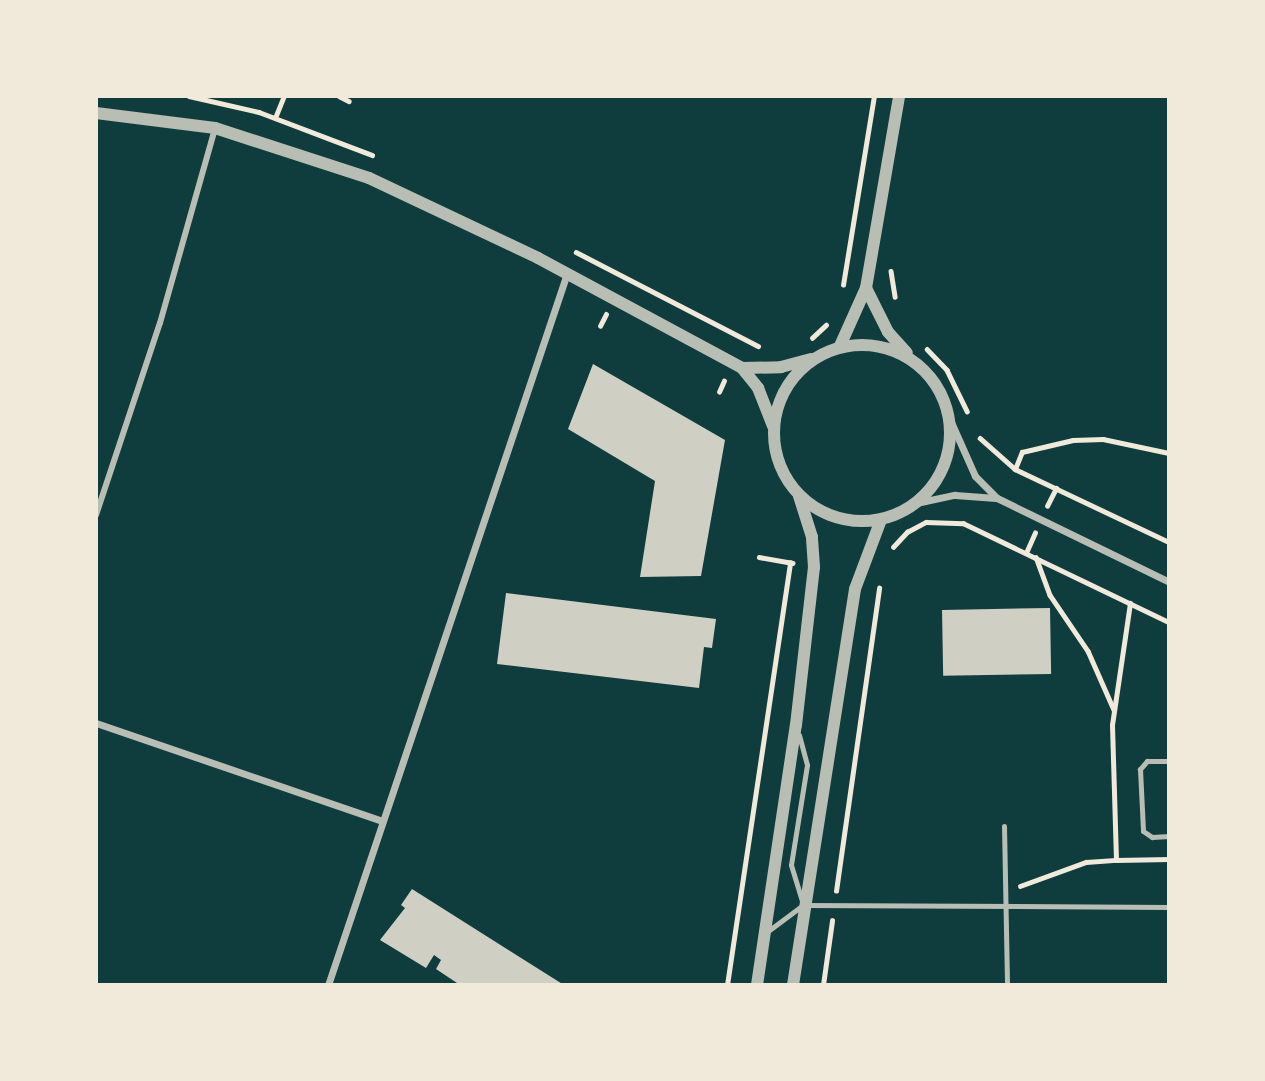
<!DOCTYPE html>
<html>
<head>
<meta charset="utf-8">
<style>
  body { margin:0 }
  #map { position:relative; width:1265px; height:1081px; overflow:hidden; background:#0f3d3e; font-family:"Source Sans 3",sans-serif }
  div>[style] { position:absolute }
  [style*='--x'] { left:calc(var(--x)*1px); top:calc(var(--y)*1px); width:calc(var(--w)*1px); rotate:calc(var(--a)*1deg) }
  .building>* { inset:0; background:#cfcfc3; transform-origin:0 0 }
  .path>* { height:4.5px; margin:-2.25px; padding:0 2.25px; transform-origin:2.25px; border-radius:2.25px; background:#f1e9da }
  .service>* { height:5px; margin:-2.5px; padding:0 2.5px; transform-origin:2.5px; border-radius:2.5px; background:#b8beb3 }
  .pedestrian>* { height:6px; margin:-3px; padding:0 3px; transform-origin:3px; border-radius:3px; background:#b8beb3 }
  .minor>* { height:7px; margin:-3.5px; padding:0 3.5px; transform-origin:3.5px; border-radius:3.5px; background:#b8beb3 }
  .tertiary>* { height:12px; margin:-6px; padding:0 6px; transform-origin:6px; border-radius:6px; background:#b8beb3 }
  .tertiary>.ring { margin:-6px; padding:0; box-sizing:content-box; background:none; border:12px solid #b8beb3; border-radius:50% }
  span { translate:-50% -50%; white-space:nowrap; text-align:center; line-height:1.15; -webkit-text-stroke:5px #f1e9da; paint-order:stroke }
  .frame { position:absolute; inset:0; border:98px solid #f1e9da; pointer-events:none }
</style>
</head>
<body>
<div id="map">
  <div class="building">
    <i style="clip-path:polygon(593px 364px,725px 440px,701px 576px,640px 577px,655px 481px,568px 429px)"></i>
    <i style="clip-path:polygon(506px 593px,716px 619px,712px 648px,704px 647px,699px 688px,497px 664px)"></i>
    <i style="left:1050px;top:608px;width:66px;height:108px;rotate:89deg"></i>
    <i style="clip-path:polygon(412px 889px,564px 985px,460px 985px,436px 969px,441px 960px,434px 955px,426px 968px,380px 940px,405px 908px,401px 905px)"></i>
  </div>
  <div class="path">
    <i style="--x:189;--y:96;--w:72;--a:12.9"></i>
    <i style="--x:259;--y:112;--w:121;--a:20.8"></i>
    <i style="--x:339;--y:96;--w:11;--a:27"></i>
    <i style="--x:275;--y:118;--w:24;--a:-68"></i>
    <i style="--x:576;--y:252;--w:205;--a:27.3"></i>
    <i style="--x:891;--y:271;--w:26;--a:81"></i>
    <i style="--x:843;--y:285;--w:192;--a:-80.7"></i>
    <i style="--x:600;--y:326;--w:13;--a:-63"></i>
    <i style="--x:812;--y:338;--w:19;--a:-43"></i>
    <i style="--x:927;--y:349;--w:29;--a:46"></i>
    <i style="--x:947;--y:370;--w:46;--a:64"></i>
    <i style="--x:719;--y:392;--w:12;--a:-66"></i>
    <i style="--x:980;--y:438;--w:47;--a:41.5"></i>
    <i style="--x:1015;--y:469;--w:170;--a:25.4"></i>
    <i style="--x:1015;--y:469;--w:18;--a:-68"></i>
    <i style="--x:1022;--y:452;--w:52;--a:-13.2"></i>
    <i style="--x:1073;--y:440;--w:30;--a:-2"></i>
    <i style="--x:1103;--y:439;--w:67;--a:12"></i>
    <i style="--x:1047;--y:506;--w:20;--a:-63"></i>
    <i style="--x:893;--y:547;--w:21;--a:-47"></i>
    <i style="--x:907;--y:532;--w:21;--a:-28"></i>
    <i style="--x:926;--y:522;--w:37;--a:2"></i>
    <i style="--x:963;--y:523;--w:229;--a:25.7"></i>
    <i style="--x:1026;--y:553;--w:22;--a:-66"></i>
    <i style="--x:759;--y:557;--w:34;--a:10"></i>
    <i style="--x:1036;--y:557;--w:40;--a:69.8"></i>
    <i style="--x:1050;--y:595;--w:68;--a:55.8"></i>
    <i style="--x:1088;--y:651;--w:64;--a:66.2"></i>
    <i style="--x:1116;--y:860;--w:53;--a:-1.1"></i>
    <i style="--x:1020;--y:886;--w:70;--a:-20"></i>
    <i style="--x:1086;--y:862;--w:30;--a:-4"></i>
    <i style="--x:1116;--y:860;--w:135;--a:-91.7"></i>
    <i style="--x:1112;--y:725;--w:123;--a:-81.6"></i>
    <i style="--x:836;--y:891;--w:306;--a:-81.9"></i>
    <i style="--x:727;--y:985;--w:427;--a:-81.5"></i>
    <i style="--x:823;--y:985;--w:65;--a:-82"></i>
  </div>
  <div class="service">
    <i style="--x:799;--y:735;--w:31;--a:75"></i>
    <i style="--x:807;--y:765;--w:101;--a:99.1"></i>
    <i style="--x:791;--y:865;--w:39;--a:73"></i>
    <i style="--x:1169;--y:761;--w:22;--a:180"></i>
    <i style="--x:1147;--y:761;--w:11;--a:131"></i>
    <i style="--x:1140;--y:769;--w:62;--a:87.2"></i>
    <i style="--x:1143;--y:831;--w:11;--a:34"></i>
    <i style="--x:1152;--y:837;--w:17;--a:-3"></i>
    <i style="--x:1004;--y:826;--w:159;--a:88.9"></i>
    <i style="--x:768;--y:931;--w:44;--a:-36.6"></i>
    <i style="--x:803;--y:905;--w:366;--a:0.3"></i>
  </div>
  <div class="pedestrian">
    <i style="--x:96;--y:515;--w:202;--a:-71.6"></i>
    <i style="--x:160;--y:323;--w:203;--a:-74.2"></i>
  </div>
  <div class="minor">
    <i style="--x:951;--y:422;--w:59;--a:66"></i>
    <i style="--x:975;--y:476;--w:31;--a:45"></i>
    <i style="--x:997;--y:498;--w:191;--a:26"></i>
    <i style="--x:916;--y:503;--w:40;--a:-12"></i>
    <i style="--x:955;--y:495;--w:41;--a:4.2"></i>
    <i style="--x:96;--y:723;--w:300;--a:18.9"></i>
    <i style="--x:328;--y:985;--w:751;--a:-71.44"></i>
  </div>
  <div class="tertiary">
    <i style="--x:96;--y:113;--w:120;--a:7.2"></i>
    <i style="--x:215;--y:128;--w:162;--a:18"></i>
    <i style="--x:369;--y:178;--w:187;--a:25.3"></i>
    <i style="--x:538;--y:258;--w:232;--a:28.3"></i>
    <i style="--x:742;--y:368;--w:26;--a:51"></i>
    <i style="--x:758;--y:388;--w:41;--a:68.5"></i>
    <i style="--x:866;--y:288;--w:49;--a:63.4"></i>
    <i style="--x:888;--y:332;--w:28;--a:48"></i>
    <i class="ring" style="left:774px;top:345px;width:164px;height:164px"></i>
    <i style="--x:840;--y:346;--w:64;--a:-65.9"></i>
    <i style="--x:866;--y:288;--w:195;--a:-80.2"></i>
    <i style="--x:742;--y:368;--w:39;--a:-1"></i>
    <i style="--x:781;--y:367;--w:31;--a:-15"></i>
    <i style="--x:757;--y:985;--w:263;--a:-81.5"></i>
    <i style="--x:796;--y:725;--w:159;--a:-83.5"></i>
    <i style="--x:814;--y:567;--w:30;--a:-94"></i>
    <i style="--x:812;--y:537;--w:43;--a:-107.6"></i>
    <i style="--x:793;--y:985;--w:401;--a:-81.1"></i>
    <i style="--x:855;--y:589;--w:74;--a:-69.4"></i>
  </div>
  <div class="frame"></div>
</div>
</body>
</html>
